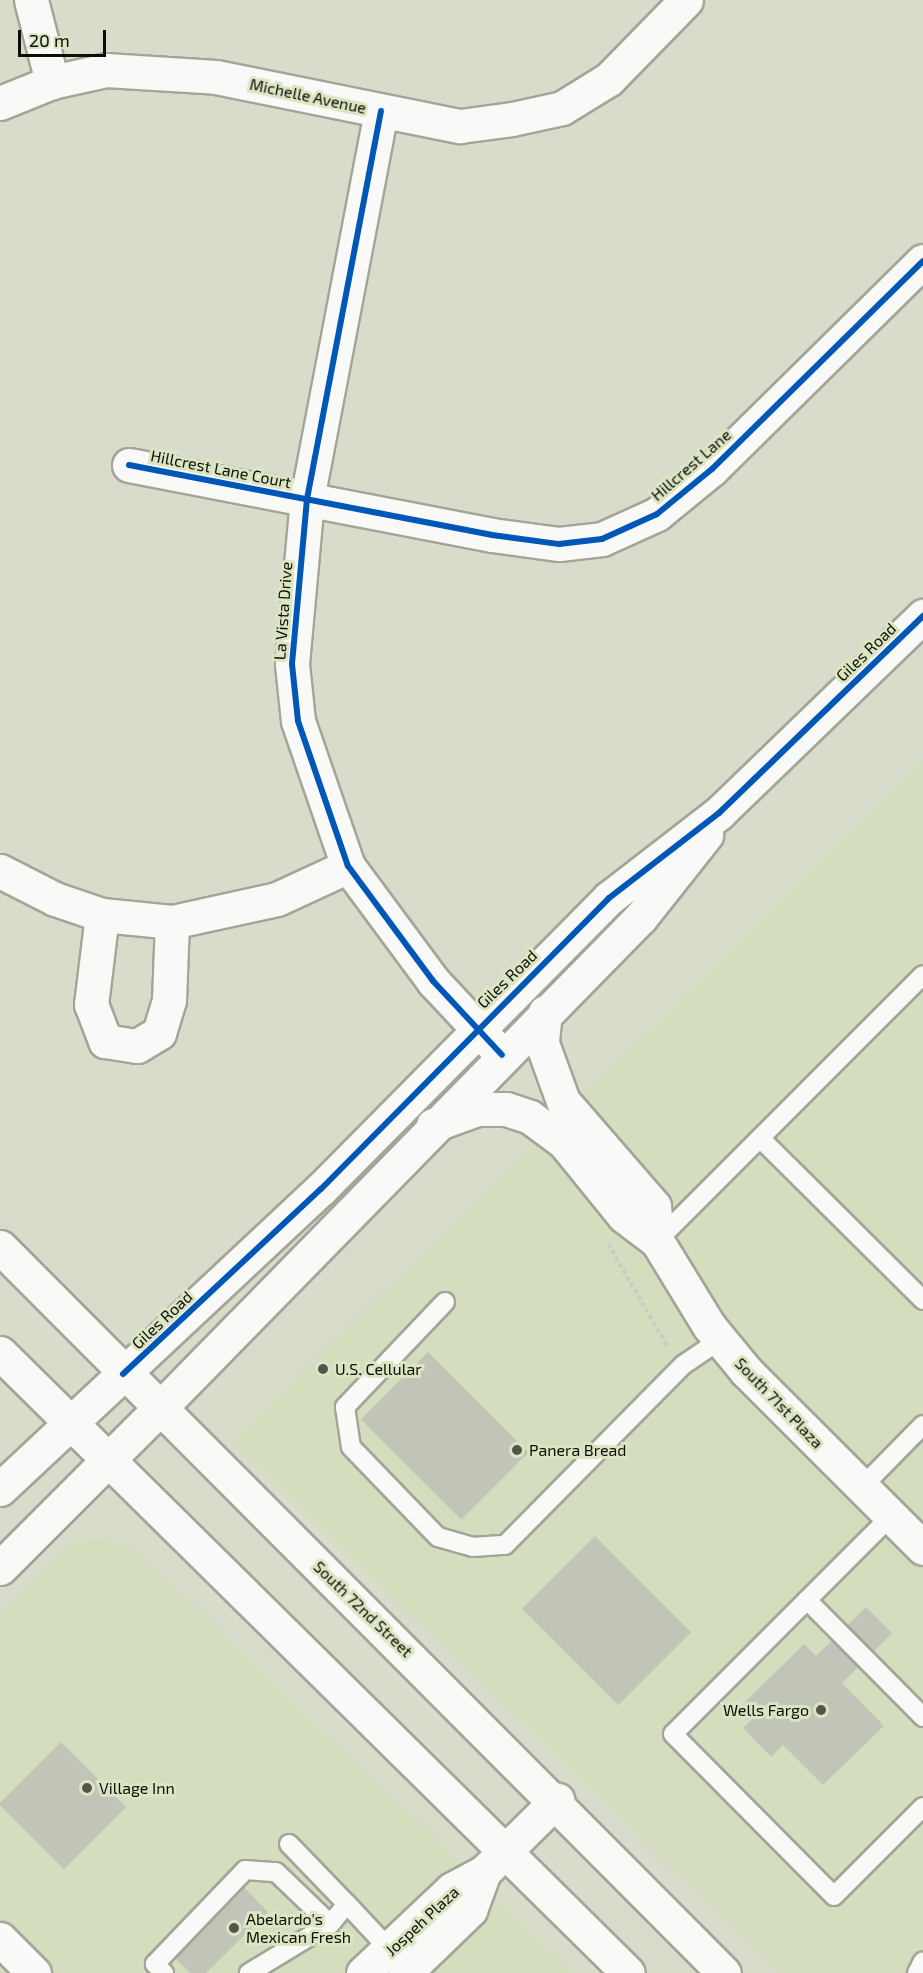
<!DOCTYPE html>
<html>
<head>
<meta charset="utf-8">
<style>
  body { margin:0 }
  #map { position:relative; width:923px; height:1973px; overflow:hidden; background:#d8ddcb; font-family:"Exo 2",sans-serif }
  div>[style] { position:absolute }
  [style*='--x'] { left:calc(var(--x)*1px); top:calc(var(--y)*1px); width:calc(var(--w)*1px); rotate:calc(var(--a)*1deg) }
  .built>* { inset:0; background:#d4ddbe }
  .building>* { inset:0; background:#c1c5b8; transform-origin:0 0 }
  .path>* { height:4px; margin-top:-2px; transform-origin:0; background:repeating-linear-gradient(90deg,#cacbc6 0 4.5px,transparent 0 7.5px) }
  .roads { filter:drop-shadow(2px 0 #a2a698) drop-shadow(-2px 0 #a2a698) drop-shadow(0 2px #a2a698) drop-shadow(0 -2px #a2a698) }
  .lane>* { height:18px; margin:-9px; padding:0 9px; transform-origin:9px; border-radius:9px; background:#f9faf7 }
  .street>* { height:33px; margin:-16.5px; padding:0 16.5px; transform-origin:16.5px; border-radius:16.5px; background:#f9faf7 }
  .secondary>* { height:33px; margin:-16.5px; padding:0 16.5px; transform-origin:16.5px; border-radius:16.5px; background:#f9faf7 }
  .primary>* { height:33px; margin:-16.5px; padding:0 16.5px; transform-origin:16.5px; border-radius:16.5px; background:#f9faf7 }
  .cycleway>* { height:6px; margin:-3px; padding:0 3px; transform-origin:3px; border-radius:3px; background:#0057b8 }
  .dots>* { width:16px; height:16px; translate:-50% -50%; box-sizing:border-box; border:3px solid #dce5c3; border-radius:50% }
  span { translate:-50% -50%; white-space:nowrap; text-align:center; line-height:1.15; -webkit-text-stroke:6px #dce5c3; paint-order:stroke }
  .street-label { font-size:16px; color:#0c0f05 }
  .poi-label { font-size:16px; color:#0c0f05 }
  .left { translate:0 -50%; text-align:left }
  .right { translate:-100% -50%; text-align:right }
  .scale { position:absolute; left:18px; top:30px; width:88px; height:27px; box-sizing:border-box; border:3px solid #0c0f05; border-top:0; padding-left:8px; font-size:18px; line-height:21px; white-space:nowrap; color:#0c0f05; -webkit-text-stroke:4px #dce5c3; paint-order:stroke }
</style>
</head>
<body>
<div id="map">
  <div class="built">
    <i style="clip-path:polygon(923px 760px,923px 1973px,781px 1973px,233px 1442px)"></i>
    <i style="clip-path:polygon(96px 1537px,129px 1544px,574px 1973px,0 1973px,0 1615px,71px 1544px)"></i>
  </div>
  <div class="building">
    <i style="left:428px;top:1352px;width:142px;height:95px;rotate:45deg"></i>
    <i style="left:595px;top:1536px;width:136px;height:103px;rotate:45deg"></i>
    <i style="clip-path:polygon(866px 1607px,892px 1633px,842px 1683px,884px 1726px,823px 1785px,783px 1745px,771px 1757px,743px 1728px,755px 1717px,743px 1704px,804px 1644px,816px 1656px)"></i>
    <i style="left:61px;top:1742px;width:92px;height:88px;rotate:45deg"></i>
    <i style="clip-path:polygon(243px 1886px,268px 1912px,206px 1973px,190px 1973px,173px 1956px)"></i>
  </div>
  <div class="path">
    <i style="--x:608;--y:1244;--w:119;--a:59.8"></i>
  </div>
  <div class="roads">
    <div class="lane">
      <i style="--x:760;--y:1138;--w:230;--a:44.8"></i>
      <i style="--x:657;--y:1241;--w:376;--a:-45"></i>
      <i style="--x:445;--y:1302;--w:145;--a:133.6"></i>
      <i style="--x:345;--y:1407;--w:40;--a:81.5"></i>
      <i style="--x:351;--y:1447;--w:125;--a:46"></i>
      <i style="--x:438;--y:1537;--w:36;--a:16"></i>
      <i style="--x:473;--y:1547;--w:32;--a:-4"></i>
      <i style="--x:505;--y:1545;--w:253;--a:-45.3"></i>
      <i style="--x:683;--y:1365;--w:45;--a:-34"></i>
      <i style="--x:862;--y:1487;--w:87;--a:-45.5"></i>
      <i style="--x:891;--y:1516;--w:308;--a:135"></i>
      <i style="--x:673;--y:1734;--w:228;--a:45.2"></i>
      <i style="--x:834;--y:1896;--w:126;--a:-45"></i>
      <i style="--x:807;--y:1600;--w:165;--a:45.2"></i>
      <i style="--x:289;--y:1844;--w:83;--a:46"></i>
      <i style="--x:347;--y:1904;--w:26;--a:130"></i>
      <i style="--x:347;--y:1904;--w:63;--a:46.9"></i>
      <i style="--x:164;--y:1973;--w:13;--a:-135"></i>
      <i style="--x:155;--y:1964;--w:130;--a:-46.2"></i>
      <i style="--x:245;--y:1870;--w:31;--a:4"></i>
      <i style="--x:276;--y:1872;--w:75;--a:43.9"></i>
      <i style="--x:330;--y:1924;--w:95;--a:148.8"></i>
      <i style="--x:917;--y:1973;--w:13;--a:-63"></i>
    </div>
    <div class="street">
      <i style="--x:31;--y:0;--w:85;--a:75.6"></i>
      <i style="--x:0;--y:103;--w:56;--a:-22"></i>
      <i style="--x:52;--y:82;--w:55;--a:-12.5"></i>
      <i style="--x:106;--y:70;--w:110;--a:3.6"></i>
      <i style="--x:216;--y:77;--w:249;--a:11.4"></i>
      <i style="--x:460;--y:126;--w:52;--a:-7.7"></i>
      <i style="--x:512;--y:119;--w:51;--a:-12.4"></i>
      <i style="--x:562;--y:108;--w:55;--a:-31.7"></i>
      <i style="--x:609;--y:79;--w:110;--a:-45.7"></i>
      <i style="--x:381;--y:111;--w:395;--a:100.8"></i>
      <i style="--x:307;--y:499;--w:166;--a:95.2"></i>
      <i style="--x:292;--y:664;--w:57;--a:84"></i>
      <i style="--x:298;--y:721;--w:153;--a:71"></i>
      <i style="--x:348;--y:866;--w:143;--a:53.5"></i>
      <i style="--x:433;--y:981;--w:101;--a:47"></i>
      <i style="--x:129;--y:465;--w:370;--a:10.9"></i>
      <i style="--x:492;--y:535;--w:68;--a:7.7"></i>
      <i style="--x:559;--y:544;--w:43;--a:-6.6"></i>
      <i style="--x:602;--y:539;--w:60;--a:-24.4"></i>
      <i style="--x:657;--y:514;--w:71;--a:-39.3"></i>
      <i style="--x:712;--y:469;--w:296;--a:-44.6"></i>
      <i style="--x:0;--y:871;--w:62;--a:27"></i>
      <i style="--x:55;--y:899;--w:50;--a:18.8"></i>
      <i style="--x:102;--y:915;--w:70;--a:5.7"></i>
      <i style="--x:172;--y:922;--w:107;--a:-12.4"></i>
      <i style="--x:277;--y:899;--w:78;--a:-24.9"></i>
      <i style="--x:102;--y:915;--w:90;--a:97"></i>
      <i style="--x:91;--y:1004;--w:40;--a:69"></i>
      <i style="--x:105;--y:1041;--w:32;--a:9"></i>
      <i style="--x:137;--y:1046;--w:26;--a:-31"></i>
      <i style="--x:159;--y:1033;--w:34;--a:-73"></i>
      <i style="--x:169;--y:1000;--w:78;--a:-87.8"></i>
      <i style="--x:545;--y:1012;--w:31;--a:96"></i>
      <i style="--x:542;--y:1043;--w:62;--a:70.1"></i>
      <i style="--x:563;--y:1101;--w:139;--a:49.1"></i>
      <i style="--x:654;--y:1206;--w:35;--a:85"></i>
      <i style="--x:657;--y:1241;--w:100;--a:58.5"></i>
      <i style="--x:709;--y:1326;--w:58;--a:50.6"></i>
      <i style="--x:746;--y:1371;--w:250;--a:45"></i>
      <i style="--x:433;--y:1125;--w:47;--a:-20"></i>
      <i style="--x:477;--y:1109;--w:29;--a:0"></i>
      <i style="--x:506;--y:1109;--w:25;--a:18"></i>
      <i style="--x:530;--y:1117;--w:42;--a:36.3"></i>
      <i style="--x:564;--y:1142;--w:95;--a:51"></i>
      <i style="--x:624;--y:1216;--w:41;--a:37.1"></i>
      <i style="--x:0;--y:1939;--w:48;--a:45"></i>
      <i style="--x:363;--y:1973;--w:122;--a:-43.3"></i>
      <i style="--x:452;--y:1889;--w:36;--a:-28"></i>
      <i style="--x:484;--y:1872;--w:103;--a:-44.6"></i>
      <i style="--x:405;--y:1973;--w:91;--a:-44.1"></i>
      <i style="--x:470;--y:1910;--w:40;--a:-69.8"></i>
    </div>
    <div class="secondary">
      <i style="--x:123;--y:1374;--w:271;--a:-43.1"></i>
      <i style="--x:321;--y:1189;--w:409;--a:-45.3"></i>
      <i style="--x:609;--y:898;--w:139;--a:-37.7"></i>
      <i style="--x:719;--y:813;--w:284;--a:-44"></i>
      <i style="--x:158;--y:1410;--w:690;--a:-45.59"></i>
      <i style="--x:641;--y:917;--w:105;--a:-51.6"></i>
    </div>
    <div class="primary">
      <i style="--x:0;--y:1247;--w:1025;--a:45.08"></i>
      <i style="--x:0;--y:1353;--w:882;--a:44.63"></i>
      <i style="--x:0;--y:1489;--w:168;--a:-43.1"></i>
      <i style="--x:0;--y:1568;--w:223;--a:-45"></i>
    </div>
  </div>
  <div class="cycleway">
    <i style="--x:381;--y:111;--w:395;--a:100.8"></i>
    <i style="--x:307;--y:499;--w:166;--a:95.2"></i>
    <i style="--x:292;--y:664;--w:57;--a:84"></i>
    <i style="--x:298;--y:721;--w:153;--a:71"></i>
    <i style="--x:348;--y:866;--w:143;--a:53.5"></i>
    <i style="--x:433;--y:981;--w:101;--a:47"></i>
    <i style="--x:129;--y:465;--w:370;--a:10.9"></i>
    <i style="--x:492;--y:535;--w:68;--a:7.7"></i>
    <i style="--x:559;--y:544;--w:43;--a:-6.6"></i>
    <i style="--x:602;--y:539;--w:60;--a:-24.4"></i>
    <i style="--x:657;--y:514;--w:71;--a:-39.3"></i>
    <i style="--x:712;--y:469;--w:296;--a:-44.6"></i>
    <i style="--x:123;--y:1374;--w:271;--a:-43.1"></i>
    <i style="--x:321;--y:1189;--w:409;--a:-45.3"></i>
    <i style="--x:609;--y:898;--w:139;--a:-37.7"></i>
    <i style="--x:719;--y:813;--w:284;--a:-44"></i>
  </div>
  <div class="dots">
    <i style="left:323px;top:1369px;background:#53574a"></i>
    <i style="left:517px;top:1450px;background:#53574a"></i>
    <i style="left:821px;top:1710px;background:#53574a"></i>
    <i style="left:87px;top:1788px;background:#53574a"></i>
    <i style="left:234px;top:1928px;background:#53574a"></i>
  </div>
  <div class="street-label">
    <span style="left:308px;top:96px;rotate:12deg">Michelle Avenue</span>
    <span style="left:691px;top:465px;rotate:-41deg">Hillcrest Lane</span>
    <span style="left:221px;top:469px;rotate:11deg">Hillcrest Lane Court</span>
    <span style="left:283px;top:611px;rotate:-86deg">La Vista Drive</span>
    <span style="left:866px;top:652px;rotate:-44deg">Giles Road</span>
    <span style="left:507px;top:979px;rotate:-44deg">Giles Road</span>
    <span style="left:162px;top:1320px;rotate:-43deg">Giles Road</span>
    <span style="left:779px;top:1403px;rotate:46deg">South 71st Plaza</span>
    <span style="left:363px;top:1609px;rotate:44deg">South 72nd Street</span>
    <span style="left:422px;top:1921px;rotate:-43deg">Jospeh Plaza</span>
  </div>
  <div class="poi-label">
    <span class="left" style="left:335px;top:1369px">U.S. Cellular</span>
    <span class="left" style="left:529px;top:1450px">Panera Bread</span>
    <span class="right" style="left:809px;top:1710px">Wells Fargo</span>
    <span class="left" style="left:99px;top:1788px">Village Inn</span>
    <span class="left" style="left:246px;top:1928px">Abelardo's<br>Mexican Fresh</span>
  </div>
  <div class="scale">20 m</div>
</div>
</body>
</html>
